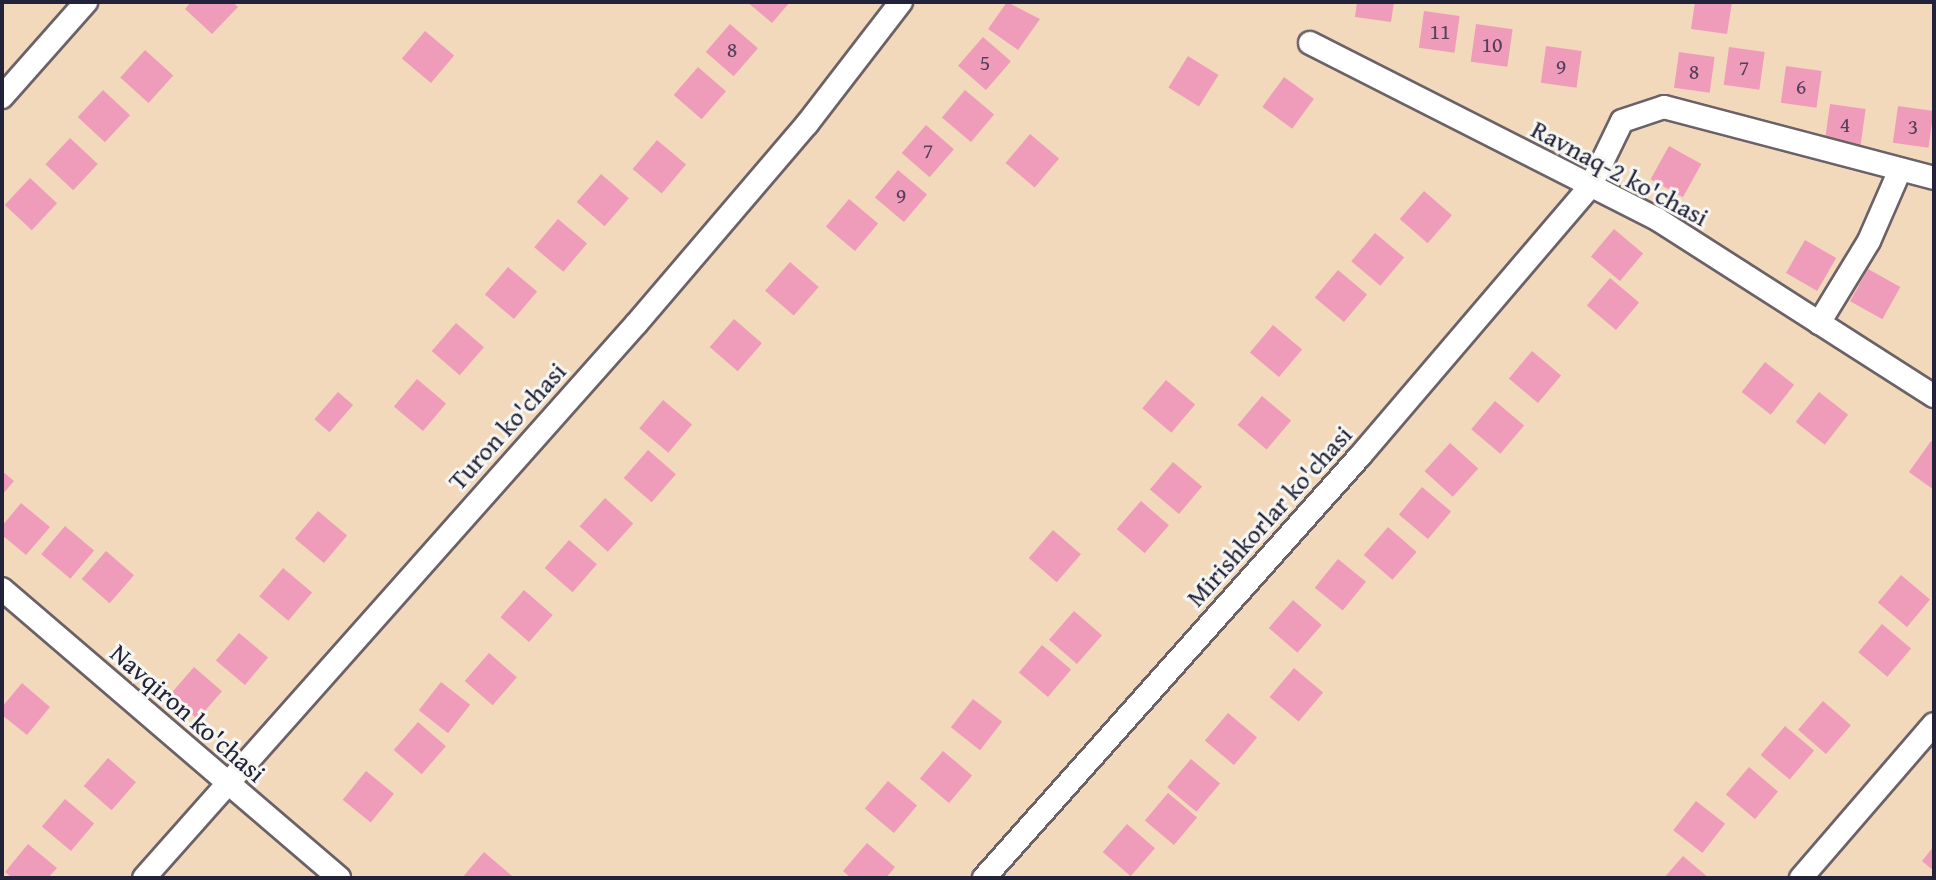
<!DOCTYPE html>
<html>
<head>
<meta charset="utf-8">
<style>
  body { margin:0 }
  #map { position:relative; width:1936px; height:880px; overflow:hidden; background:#f3d9bc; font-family:"Gentium Book Plus",serif }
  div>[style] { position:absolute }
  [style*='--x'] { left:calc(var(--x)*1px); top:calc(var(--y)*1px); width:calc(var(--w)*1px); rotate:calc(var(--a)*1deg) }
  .building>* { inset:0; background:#ef9cbb; transform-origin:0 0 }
  .roads { filter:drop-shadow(2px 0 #6b6268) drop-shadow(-2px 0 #6b6268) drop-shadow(0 2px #6b6268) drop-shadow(0 -2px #6b6268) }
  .street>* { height:22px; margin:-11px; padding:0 11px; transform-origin:11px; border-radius:11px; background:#fff }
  span { translate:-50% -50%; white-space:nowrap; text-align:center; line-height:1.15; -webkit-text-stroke:6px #f6f6f2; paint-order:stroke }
  .number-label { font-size:22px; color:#55405b }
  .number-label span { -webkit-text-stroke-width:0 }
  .street-label { font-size:26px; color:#22223b }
  .frame { position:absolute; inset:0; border:4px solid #22223b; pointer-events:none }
</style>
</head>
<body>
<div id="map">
  <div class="building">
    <i style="clip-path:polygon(191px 2px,232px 2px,238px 7px,212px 34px,185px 9px)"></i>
    <i style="clip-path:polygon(747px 2px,790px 2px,772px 23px)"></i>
    <i style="clip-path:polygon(1007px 2px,1040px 19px,1018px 50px,988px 29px)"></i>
    <i style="clip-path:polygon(1357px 2px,1394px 2px,1391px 22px,1355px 17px)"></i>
    <i style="clip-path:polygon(1695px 2px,1732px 2px,1727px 34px,1691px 29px)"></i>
    <i style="left:1424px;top:11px;width:36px;height:37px;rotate:8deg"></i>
    <i style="left:730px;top:24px;width:37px;height:37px;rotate:41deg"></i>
    <i style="left:1476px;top:24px;width:37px;height:38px;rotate:8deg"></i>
    <i style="left:425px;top:31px;width:38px;height:36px;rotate:40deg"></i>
    <i style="left:983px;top:37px;width:37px;height:38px;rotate:41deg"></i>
    <i style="left:1546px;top:46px;width:36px;height:37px;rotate:8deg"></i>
    <i style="left:1729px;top:47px;width:36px;height:38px;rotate:8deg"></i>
    <i style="left:145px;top:50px;width:38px;height:37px;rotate:42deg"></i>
    <i style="left:1679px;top:52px;width:36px;height:36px;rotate:8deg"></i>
    <i style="left:1188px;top:56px;width:36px;height:37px;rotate:32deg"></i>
    <i style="left:1786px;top:66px;width:36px;height:37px;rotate:8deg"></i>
    <i style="left:698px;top:67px;width:37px;height:37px;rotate:41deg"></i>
    <i style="left:1284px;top:77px;width:37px;height:37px;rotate:36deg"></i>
    <i style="left:103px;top:90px;width:37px;height:37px;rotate:43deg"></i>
    <i style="left:965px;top:90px;width:38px;height:36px;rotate:40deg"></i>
    <i style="left:1830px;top:104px;width:36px;height:37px;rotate:8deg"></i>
    <i style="left:1898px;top:106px;width:36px;height:37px;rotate:8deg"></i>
    <i style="left:926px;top:125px;width:37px;height:37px;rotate:41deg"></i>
    <i style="left:1030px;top:134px;width:38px;height:38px;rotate:40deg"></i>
    <i style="left:70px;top:138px;width:38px;height:36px;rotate:43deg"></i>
    <i style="left:657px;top:140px;width:38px;height:38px;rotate:40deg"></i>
    <i style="left:1669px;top:146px;width:37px;height:38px;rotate:29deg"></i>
    <i style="left:898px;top:170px;width:38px;height:36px;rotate:40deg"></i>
    <i style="left:601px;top:174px;width:37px;height:37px;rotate:41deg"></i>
    <i style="left:30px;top:178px;width:37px;height:37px;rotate:43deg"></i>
    <i style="left:1424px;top:191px;width:37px;height:37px;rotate:41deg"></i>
    <i style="left:849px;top:199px;width:38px;height:36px;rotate:40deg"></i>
    <i style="left:558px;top:219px;width:38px;height:37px;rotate:40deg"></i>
    <i style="left:1614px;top:229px;width:38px;height:36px;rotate:40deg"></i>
    <i style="left:1375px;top:233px;width:38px;height:37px;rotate:40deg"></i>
    <i style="left:1805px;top:240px;width:36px;height:38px;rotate:30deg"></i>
    <i style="left:790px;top:262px;width:38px;height:38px;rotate:41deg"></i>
    <i style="left:508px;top:267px;width:38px;height:36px;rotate:40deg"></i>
    <i style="left:1868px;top:269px;width:37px;height:37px;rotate:29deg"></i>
    <i style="left:1338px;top:270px;width:38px;height:36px;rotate:40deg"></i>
    <i style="left:1610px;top:278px;width:38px;height:36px;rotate:40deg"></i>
    <i style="left:734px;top:319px;width:37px;height:37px;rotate:41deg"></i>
    <i style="left:456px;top:323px;width:37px;height:37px;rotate:41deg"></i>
    <i style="left:1273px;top:325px;width:38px;height:36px;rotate:40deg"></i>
    <i style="left:1532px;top:351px;width:38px;height:36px;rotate:40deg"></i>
    <i style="left:1765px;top:362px;width:37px;height:38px;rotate:38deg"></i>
    <i style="left:417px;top:379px;width:38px;height:36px;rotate:40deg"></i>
    <i style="left:1166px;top:380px;width:38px;height:37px;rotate:40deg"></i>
    <i style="left:338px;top:392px;width:20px;height:36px;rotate:41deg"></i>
    <i style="left:1819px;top:392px;width:37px;height:38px;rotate:38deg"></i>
    <i style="left:1262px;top:396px;width:38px;height:38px;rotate:40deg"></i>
    <i style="left:663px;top:400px;width:38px;height:37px;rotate:40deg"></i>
    <i style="left:1495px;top:401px;width:38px;height:37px;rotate:40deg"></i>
    <i style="clip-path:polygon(1931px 441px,1934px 443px,1934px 490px,1909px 472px)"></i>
    <i style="left:1450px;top:443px;width:38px;height:38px;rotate:42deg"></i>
    <i style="left:648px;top:450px;width:37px;height:37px;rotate:41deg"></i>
    <i style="left:1173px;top:462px;width:38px;height:36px;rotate:40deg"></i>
    <i style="clip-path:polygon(2px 471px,14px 481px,2px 495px)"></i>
    <i style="left:1422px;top:487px;width:38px;height:36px;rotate:40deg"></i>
    <i style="left:605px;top:498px;width:38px;height:38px;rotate:42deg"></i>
    <i style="left:1141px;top:501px;width:37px;height:37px;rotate:41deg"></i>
    <i style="clip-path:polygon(21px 503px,50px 527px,26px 555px,2px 535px,2px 526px)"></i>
    <i style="left:318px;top:511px;width:38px;height:36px;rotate:40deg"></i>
    <i style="left:65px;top:526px;width:38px;height:37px;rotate:40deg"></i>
    <i style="left:1388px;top:527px;width:38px;height:37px;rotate:41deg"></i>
    <i style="left:1053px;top:530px;width:37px;height:37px;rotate:41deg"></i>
    <i style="left:569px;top:540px;width:37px;height:37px;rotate:41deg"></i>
    <i style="left:106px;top:551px;width:37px;height:37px;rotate:41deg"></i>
    <i style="left:1338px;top:559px;width:36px;height:37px;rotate:39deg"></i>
    <i style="left:283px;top:568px;width:38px;height:37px;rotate:40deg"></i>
    <i style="left:1901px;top:575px;width:38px;height:36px;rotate:40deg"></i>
    <i style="left:524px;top:590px;width:38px;height:36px;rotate:41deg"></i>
    <i style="left:1293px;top:600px;width:38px;height:37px;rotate:41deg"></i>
    <i style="left:1074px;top:611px;width:37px;height:38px;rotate:41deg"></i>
    <i style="left:1882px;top:624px;width:38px;height:37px;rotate:40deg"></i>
    <i style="left:239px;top:633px;width:38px;height:36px;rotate:40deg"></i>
    <i style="left:1042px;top:645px;width:38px;height:36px;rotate:40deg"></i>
    <i style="left:489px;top:653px;width:37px;height:37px;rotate:41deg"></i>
    <i style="left:194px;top:667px;width:37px;height:37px;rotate:41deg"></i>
    <i style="left:1294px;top:668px;width:38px;height:38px;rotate:40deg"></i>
    <i style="left:441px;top:682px;width:37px;height:36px;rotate:38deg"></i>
    <i style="clip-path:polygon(22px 683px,50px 707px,27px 735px,2px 715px,2px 707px)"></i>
    <i style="left:973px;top:699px;width:37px;height:36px;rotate:38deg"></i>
    <i style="left:1823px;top:701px;width:37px;height:38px;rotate:41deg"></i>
    <i style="left:1228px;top:713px;width:38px;height:36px;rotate:40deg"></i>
    <i style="left:418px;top:722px;width:37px;height:37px;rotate:41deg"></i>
    <i style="left:1785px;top:726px;width:38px;height:38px;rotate:40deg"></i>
    <i style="left:943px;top:751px;width:38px;height:36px;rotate:40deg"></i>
    <i style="left:108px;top:758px;width:37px;height:37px;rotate:41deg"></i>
    <i style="left:1191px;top:759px;width:38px;height:37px;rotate:40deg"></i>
    <i style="left:1749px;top:767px;width:38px;height:36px;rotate:40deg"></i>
    <i style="left:366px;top:771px;width:36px;height:37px;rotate:39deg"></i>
    <i style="left:888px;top:781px;width:38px;height:36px;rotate:40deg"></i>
    <i style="left:1168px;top:793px;width:38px;height:36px;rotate:40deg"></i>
    <i style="left:65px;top:799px;width:38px;height:36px;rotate:40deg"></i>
    <i style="left:1696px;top:801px;width:37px;height:37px;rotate:38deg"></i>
    <i style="left:1127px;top:824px;width:37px;height:37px;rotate:41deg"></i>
    <i style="clip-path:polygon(867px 843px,895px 867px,886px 878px,851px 878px,843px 871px)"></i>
    <i style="clip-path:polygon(28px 844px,57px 868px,48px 878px,12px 878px,5px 872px)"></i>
    <i style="clip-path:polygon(1934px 846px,1934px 871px,1922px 861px)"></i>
    <i style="clip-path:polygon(484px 852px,512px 876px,511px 878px,462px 878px)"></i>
    <i style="clip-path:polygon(1683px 856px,1709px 878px,1664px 878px)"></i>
  </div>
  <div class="roads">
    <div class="street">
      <i style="--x:1310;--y:43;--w:389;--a:26.9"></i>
      <i style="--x:1657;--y:219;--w:329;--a:32.6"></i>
      <i style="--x:2;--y:97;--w:127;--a:-48.5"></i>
      <i style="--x:1819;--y:323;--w:96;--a:-58.6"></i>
      <i style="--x:1869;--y:241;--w:77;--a:-66.4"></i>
      <i style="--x:2;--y:589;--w:444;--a:40.6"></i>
      <i style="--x:144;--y:878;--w:742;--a:-48.39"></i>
      <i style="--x:637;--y:323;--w:262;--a:-49.5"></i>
      <i style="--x:807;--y:124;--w:154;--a:-52.4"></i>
      <i style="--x:984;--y:878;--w:565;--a:-48.3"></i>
      <i style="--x:1360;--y:456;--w:354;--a:-49.5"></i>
      <i style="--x:1590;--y:187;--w:73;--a:-64.1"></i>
      <i style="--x:1622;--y:121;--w:44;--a:-18.4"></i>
      <i style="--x:1664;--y:107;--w:279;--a:14.7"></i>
      <i style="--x:1801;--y:878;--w:203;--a:-49.2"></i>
    </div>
  </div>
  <div class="number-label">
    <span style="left:1440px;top:32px">11</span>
    <span style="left:1492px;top:45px">10</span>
    <span style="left:732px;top:50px">8</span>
    <span style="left:985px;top:63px">5</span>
    <span style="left:1561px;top:67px">9</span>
    <span style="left:1744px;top:68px">7</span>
    <span style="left:1694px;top:72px">8</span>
    <span style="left:1801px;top:87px">6</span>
    <span style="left:1845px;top:125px">4</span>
    <span style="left:1913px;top:127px">3</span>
    <span style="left:928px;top:151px">7</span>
    <span style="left:901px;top:196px">9</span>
  </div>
  <div class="street-label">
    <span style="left:1620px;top:173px;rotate:28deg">Ravnaq-2 ko'chasi</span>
    <span style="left:507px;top:426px;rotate:-48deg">Turon ko'chasi</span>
    <span style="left:1269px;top:516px;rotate:-48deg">Mirishkorlar ko'chasi</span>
    <span style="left:188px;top:713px;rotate:41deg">Navqiron ko'chasi</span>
  </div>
  <div class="frame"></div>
</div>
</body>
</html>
